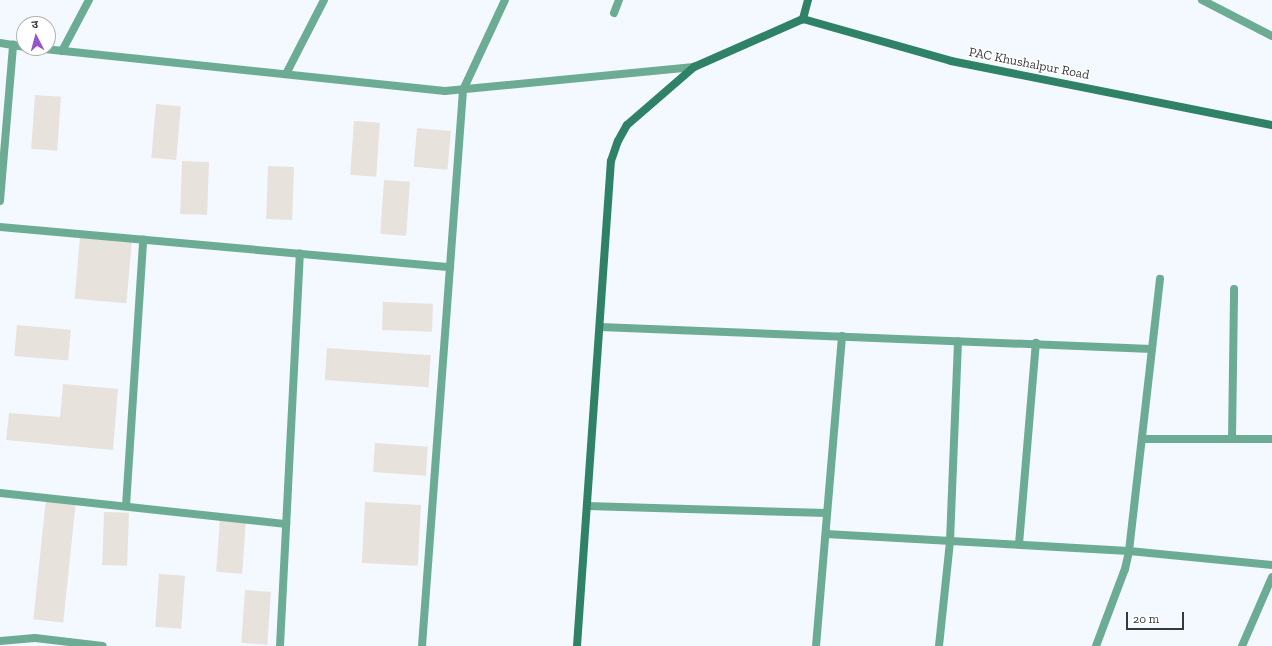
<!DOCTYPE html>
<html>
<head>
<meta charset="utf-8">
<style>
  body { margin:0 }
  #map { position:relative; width:1272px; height:646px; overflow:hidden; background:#f4f9ff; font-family:"Zilla Slab","Noto Sans Devanagari",serif }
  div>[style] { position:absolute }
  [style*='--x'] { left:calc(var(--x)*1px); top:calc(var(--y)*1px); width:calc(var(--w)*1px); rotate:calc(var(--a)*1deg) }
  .building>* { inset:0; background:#e7e2dc; transform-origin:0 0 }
  .street>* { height:8px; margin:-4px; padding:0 4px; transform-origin:4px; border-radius:4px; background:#6dac94 }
  .secondary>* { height:8px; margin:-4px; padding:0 4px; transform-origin:4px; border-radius:4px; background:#308267 }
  span { translate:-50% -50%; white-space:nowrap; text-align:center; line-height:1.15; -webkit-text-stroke:3px #fff; paint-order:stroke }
  .street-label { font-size:13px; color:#37393b }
  .north { position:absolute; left:16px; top:16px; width:40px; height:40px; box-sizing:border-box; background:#fff; border:1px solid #afb0b1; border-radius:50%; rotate:354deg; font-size:11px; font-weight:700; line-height:16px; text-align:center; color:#37393b }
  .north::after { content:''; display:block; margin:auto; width:14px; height:18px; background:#9355cc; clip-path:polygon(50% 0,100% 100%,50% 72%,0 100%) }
  .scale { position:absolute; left:1126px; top:612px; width:58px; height:18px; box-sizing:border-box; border:2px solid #37393b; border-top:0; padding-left:5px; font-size:12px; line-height:14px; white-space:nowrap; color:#37393b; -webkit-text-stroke:3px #fff; paint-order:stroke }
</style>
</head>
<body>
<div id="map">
  <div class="building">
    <i style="left:35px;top:95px;width:26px;height:54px;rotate:4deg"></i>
    <i style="left:156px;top:104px;width:25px;height:54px;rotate:5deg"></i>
    <i style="left:354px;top:121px;width:26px;height:54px;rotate:4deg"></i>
    <i style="left:417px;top:128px;width:34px;height:39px;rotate:5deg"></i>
    <i style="left:182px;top:161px;width:27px;height:53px;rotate:2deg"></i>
    <i style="left:268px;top:166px;width:26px;height:53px;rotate:2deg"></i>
    <i style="left:384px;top:180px;width:26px;height:54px;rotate:4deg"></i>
    <i style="left:80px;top:237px;width:52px;height:62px;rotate:5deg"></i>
    <i style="left:383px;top:302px;width:50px;height:28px;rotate:2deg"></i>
    <i style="left:17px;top:325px;width:54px;height:31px;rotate:5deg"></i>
    <i style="left:327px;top:348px;width:104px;height:32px;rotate:4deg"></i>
    <i style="clip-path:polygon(63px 384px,118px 389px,113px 450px,6px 440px,9px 413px,60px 417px)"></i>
    <i style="left:375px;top:443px;width:53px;height:29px;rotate:4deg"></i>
    <i style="left:46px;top:499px;width:30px;height:121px;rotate:6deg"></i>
    <i style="left:365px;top:502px;width:56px;height:61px;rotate:3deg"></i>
    <i style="left:104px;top:512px;width:25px;height:53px;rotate:2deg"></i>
    <i style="left:220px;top:518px;width:26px;height:54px;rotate:4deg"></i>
    <i style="left:159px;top:574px;width:26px;height:53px;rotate:4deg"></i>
    <i style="left:245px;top:590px;width:26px;height:53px;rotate:4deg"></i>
  </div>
  <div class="street">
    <i style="--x:1202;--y:0;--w:79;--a:27.2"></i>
    <i style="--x:614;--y:13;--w:14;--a:-69"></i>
    <i style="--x:0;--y:43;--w:24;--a:9"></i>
    <i style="--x:35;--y:48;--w:412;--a:6"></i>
    <i style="--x:445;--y:91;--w:250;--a:-5.5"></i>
    <i style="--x:62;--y:51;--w:58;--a:-62.1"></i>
    <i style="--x:286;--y:74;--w:83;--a:-62.8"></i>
    <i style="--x:0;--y:201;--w:157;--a:-85.2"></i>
    <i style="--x:0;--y:227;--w:452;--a:5.1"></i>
    <i style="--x:600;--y:327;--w:552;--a:2.28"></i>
    <i style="--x:1142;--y:439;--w:130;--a:0"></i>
    <i style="--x:1232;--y:439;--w:150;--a:-89.2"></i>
    <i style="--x:0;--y:493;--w:288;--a:6.2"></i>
    <i style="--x:126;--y:506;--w:267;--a:-86.3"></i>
    <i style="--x:587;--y:506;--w:240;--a:1.7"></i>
    <i style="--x:826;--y:534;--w:303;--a:3.2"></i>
    <i style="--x:1129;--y:551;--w:144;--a:5.6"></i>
    <i style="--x:1019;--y:544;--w:202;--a:-85.2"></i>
    <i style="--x:0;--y:641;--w:35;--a:-5"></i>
    <i style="--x:35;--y:638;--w:68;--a:6.7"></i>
    <i style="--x:280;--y:646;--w:393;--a:-87.1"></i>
    <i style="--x:422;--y:646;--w:558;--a:-85.78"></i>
    <i style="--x:463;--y:90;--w:99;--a:-65"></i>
    <i style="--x:816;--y:646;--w:311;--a:-85.2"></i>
    <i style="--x:939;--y:646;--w:106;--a:-84"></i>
    <i style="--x:950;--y:541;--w:200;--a:-87.7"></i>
    <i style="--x:1096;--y:646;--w:82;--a:-69.4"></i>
    <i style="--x:1125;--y:569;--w:18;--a:-77"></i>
    <i style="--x:1129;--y:551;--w:274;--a:-83.5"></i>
    <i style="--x:1242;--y:646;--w:75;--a:-66.5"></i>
  </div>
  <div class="secondary">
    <i style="--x:808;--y:0;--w:20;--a:105"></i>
    <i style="--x:803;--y:19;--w:154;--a:15.8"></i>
    <i style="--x:951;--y:61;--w:327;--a:11.3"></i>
    <i style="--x:577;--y:646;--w:486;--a:-86"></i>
    <i style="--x:611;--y:161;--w:21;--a:-71"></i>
    <i style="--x:618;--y:141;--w:18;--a:-61"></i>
    <i style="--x:627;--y:125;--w:89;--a:-40.9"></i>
    <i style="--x:694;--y:67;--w:119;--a:-23.8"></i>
  </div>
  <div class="street-label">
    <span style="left:1029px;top:64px;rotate:11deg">PAC Khushalpur Road</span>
  </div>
  <div class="north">उ</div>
  <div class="scale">20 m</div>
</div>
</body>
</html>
